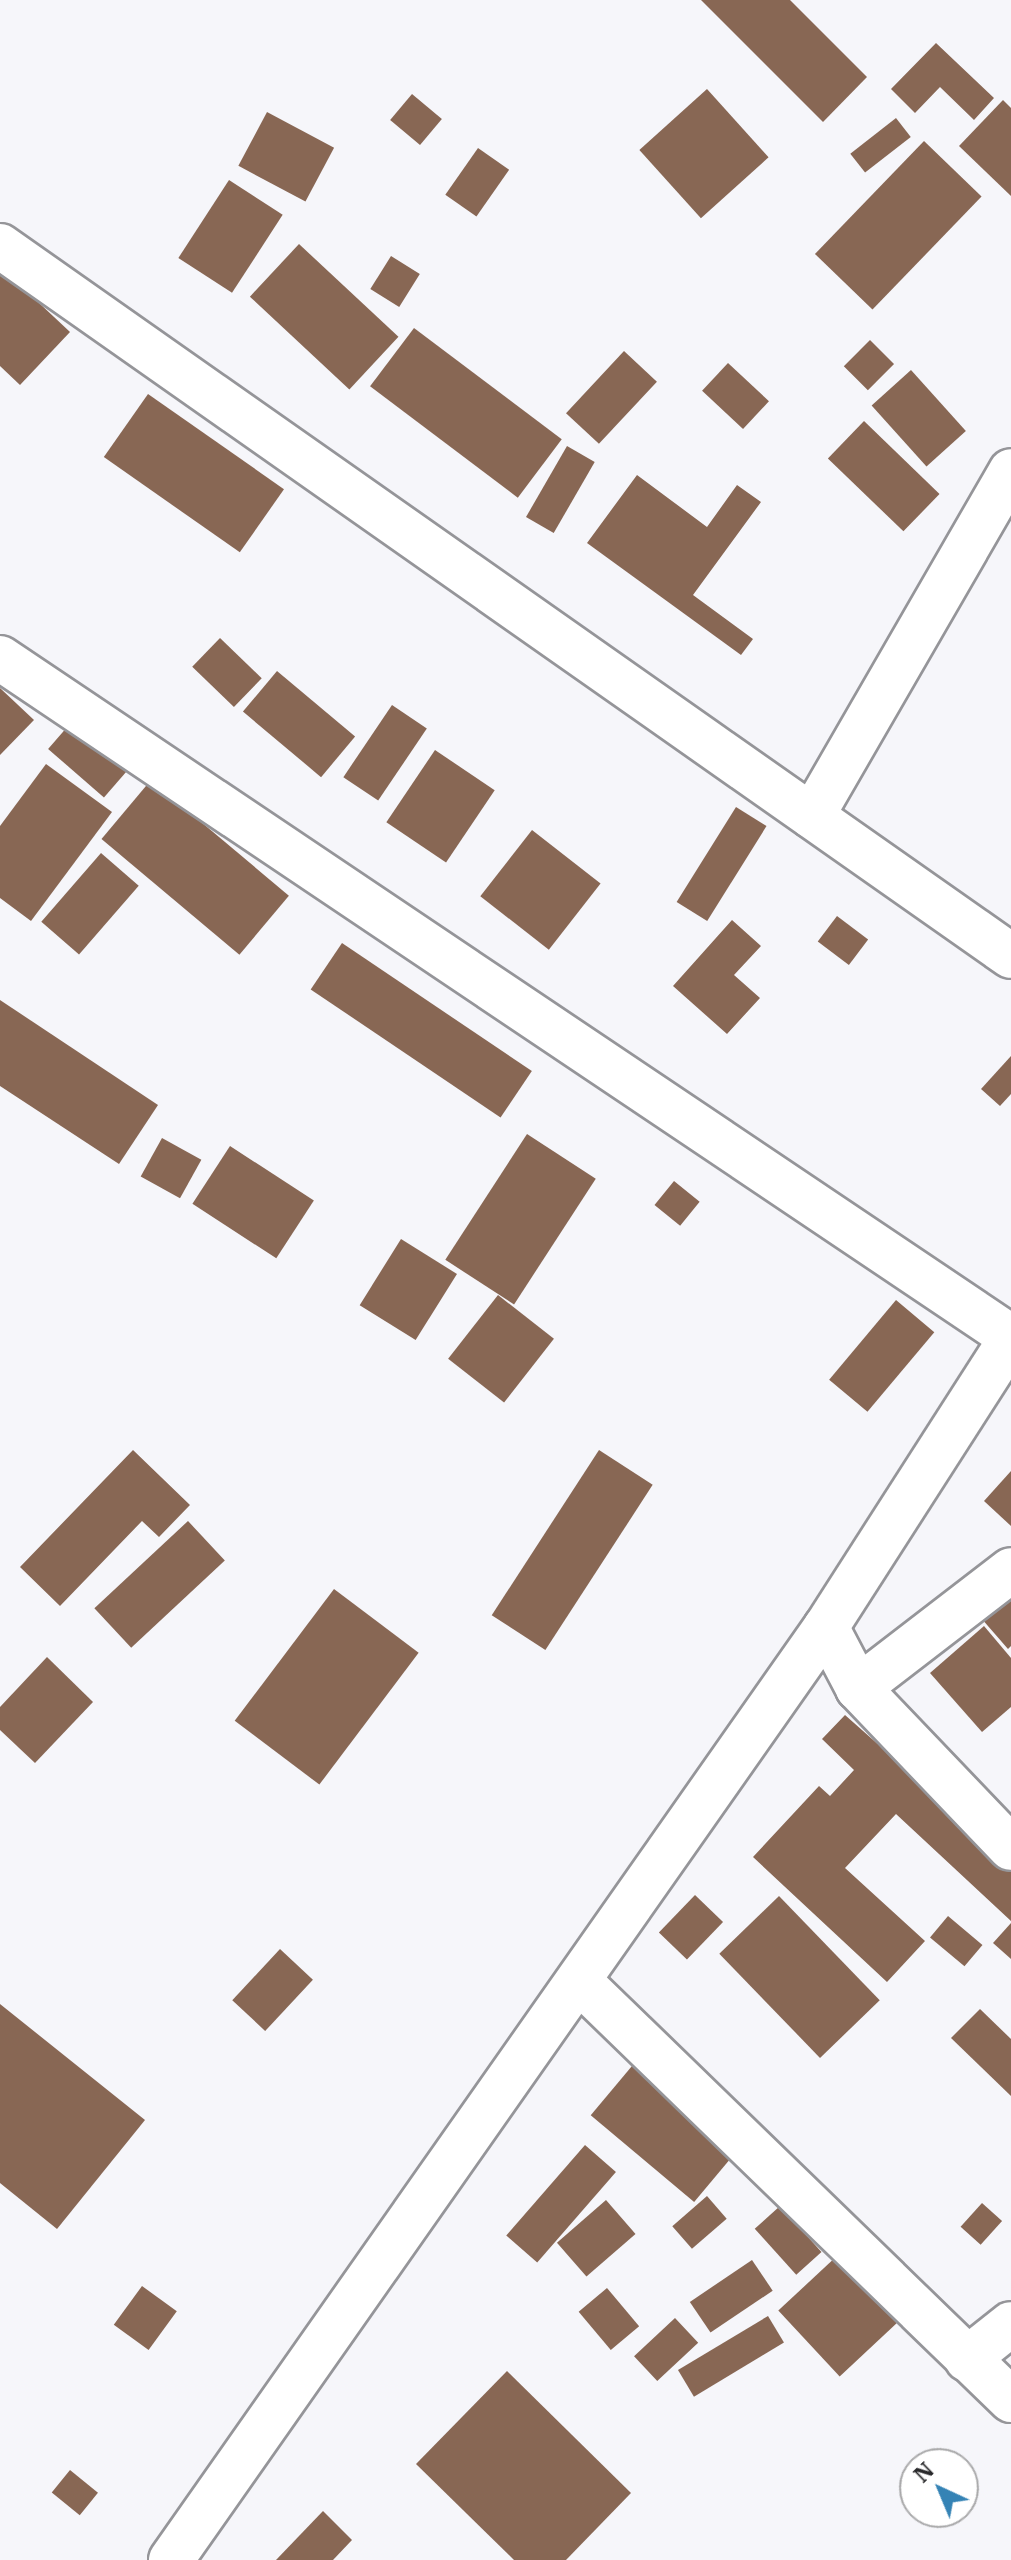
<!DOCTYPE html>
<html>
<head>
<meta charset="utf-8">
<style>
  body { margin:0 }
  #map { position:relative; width:1011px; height:2560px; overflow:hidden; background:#f6f6fa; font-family:"IBM Plex Serif",serif }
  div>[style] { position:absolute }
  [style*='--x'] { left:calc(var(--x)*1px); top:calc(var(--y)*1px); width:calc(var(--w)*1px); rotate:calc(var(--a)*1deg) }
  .building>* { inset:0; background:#886754; transform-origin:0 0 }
  .roads { filter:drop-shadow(2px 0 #959599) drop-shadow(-2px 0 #959599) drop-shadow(0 2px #959599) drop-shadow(0 -2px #959599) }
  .minor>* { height:44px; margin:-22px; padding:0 22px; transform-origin:22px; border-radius:22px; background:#fff }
  .major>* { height:44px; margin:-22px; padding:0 22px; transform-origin:22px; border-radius:22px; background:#fff }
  span { translate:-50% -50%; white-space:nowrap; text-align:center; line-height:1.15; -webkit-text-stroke:8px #fff; paint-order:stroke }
  .north { position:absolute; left:899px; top:2448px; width:80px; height:80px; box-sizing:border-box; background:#fff; border:2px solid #a9a9aa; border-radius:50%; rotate:316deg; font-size:22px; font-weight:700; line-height:32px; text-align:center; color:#29292b }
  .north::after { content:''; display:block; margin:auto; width:28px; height:36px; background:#3583b5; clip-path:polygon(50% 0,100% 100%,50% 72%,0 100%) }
</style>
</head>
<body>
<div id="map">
  <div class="building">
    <i style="clip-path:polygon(701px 0,790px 0,867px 77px,823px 122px)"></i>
    <i style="clip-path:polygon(936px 43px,994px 98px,974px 120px,940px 87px,915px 113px,891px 89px)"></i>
    <i style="left:707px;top:89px;width:92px;height:91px;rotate:48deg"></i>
    <i style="left:412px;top:94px;width:39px;height:34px;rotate:40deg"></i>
    <i style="clip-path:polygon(1003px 100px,1011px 108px,1011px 196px,959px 146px)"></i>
    <i style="left:267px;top:112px;width:76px;height:61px;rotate:28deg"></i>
    <i style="left:896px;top:118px;width:24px;height:58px;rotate:52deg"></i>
    <i style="left:924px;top:141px;width:80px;height:157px;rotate:44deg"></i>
    <i style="left:478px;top:148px;width:38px;height:57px;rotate:35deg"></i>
    <i style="left:229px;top:180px;width:64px;height:93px;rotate:33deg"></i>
    <i style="left:299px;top:244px;width:136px;height:72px;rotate:43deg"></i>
    <i style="left:391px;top:256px;width:34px;height:39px;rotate:32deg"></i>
    <i style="clip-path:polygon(4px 270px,70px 332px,20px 385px,0 366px,0 274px)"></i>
    <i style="left:414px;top:328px;width:185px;height:73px;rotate:37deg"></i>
    <i style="left:870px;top:340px;width:34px;height:37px;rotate:45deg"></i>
    <i style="left:624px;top:351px;width:45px;height:85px;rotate:43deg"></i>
    <i style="left:728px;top:363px;width:56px;height:38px;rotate:43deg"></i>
    <i style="left:911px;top:370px;width:82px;height:53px;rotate:48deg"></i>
    <i style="left:148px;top:394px;width:166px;height:77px;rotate:35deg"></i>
    <i style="left:864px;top:421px;width:105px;height:52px;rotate:44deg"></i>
    <i style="left:567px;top:446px;width:32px;height:82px;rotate:30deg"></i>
    <i style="clip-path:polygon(637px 475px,707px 527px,737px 485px,761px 502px,693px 595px,753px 639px,741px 655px,587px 543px)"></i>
    <i style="left:220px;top:638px;width:58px;height:40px;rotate:44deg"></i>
    <i style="left:277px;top:671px;width:102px;height:53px;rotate:40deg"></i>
    <i style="clip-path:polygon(0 688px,34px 720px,0 755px)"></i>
    <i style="left:392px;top:705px;width:42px;height:87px;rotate:34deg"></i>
    <i style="left:75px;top:718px;width:74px;height:41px;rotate:41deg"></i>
    <i style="left:435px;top:750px;width:72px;height:87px;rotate:34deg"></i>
    <i style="clip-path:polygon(46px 764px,112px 812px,31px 921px,0 898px,0 826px)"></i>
    <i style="left:151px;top:780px;width:180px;height:77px;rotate:40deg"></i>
    <i style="left:736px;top:807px;width:36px;height:112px;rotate:32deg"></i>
    <i style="left:532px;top:830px;width:87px;height:84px;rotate:38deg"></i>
    <i style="left:101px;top:853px;width:50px;height:91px;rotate:41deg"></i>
    <i style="left:837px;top:916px;width:39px;height:32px;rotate:37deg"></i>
    <i style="clip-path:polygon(732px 920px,761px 946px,734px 975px,760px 998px,727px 1034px,673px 986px)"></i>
    <i style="left:342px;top:943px;width:229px;height:56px;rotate:34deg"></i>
    <i style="clip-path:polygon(0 1000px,158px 1105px,119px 1164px,0 1086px)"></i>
    <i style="clip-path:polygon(1011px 1056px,1011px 1094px,1000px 1106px,981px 1089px)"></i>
    <i style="left:527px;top:1134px;width:82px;height:150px;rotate:33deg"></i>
    <i style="left:162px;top:1138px;width:45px;height:44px;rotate:29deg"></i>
    <i style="left:230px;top:1146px;width:100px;height:69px;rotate:33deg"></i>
    <i style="left:674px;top:1181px;width:33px;height:31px;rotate:39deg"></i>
    <i style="left:401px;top:1239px;width:66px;height:78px;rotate:32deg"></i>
    <i style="left:498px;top:1295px;width:71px;height:81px;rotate:38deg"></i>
    <i style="left:896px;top:1300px;width:50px;height:104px;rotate:40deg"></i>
    <i style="clip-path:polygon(133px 1450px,190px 1505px,159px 1537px,142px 1521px,60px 1606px,20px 1567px)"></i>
    <i style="left:599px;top:1450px;width:64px;height:197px;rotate:33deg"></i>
    <i style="clip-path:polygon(1011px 1471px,1011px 1526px,984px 1501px)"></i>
    <i style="left:188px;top:1521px;width:54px;height:128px;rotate:47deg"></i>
    <i style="left:334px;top:1589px;width:106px;height:165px;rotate:37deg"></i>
    <i style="clip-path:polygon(1011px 1591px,1011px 1646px,1008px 1649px,981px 1618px)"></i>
    <i style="clip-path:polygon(984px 1626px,1011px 1658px,1011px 1707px,982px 1732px,930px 1673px)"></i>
    <i style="clip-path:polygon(47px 1657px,93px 1702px,35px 1763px,0 1730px,0 1707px)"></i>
    <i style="clip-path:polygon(845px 1715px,1011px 1862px,1011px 1921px,896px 1814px,845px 1868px,925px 1941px,887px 1982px,753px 1857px,819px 1786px,830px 1796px,854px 1770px,822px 1739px)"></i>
    <i style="left:695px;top:1895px;width:39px;height:52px;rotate:44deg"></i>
    <i style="left:779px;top:1896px;width:145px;height:83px;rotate:46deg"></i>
    <i style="left:948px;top:1916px;width:45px;height:28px;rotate:40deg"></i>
    <i style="clip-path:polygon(1011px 1923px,1011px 1959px,993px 1943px)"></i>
    <i style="left:280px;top:1949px;width:45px;height:70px;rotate:43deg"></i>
    <i style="clip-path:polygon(0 2004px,145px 2120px,57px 2229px,0 2183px)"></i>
    <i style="clip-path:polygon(980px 2009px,1011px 2039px,1011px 2096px,951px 2038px)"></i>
    <i style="left:637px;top:2060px;width:135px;height:72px;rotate:40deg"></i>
    <i style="left:585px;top:2145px;width:41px;height:120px;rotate:41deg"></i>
    <i style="left:707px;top:2196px;width:30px;height:46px;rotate:49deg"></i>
    <i style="left:606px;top:2200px;width:45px;height:65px;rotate:49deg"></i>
    <i style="left:982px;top:2203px;width:27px;height:32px;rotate:42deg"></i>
    <i style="left:780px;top:2206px;width:62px;height:34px;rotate:48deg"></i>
    <i style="left:839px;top:2254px;width:90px;height:83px;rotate:47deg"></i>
    <i style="left:752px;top:2260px;width:37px;height:75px;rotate:56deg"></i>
    <i style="left:142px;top:2286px;width:43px;height:48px;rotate:36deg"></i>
    <i style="left:607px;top:2288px;width:50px;height:37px;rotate:50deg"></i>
    <i style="left:768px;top:2316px;width:31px;height:105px;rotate:59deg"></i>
    <i style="left:675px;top:2318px;width:34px;height:56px;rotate:47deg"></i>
    <i style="clip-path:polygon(507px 2371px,631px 2493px,566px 2560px,514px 2560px,416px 2464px)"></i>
    <i style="left:70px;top:2470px;width:36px;height:29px;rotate:39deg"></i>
    <i style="clip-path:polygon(323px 2511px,352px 2540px,333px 2560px,276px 2560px)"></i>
  </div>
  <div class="roads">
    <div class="minor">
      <i style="--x:0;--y:246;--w:1235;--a:35.08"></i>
      <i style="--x:0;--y:658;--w:1218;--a:33.89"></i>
      <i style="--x:812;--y:816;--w:398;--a:-60"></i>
      <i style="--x:826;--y:1627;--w:69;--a:62.3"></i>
      <i style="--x:858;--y:1688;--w:193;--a:-37.6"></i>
      <i style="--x:858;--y:1688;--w:221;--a:46.3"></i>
      <i style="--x:581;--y:1983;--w:599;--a:44.12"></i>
      <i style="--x:967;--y:2359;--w:56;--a:-38.5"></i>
    </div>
    <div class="major">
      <i style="--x:171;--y:2560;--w:1140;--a:-54.93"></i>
      <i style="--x:826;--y:1627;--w:342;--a:-57.3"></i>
    </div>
  </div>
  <div class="north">N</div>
</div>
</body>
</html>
